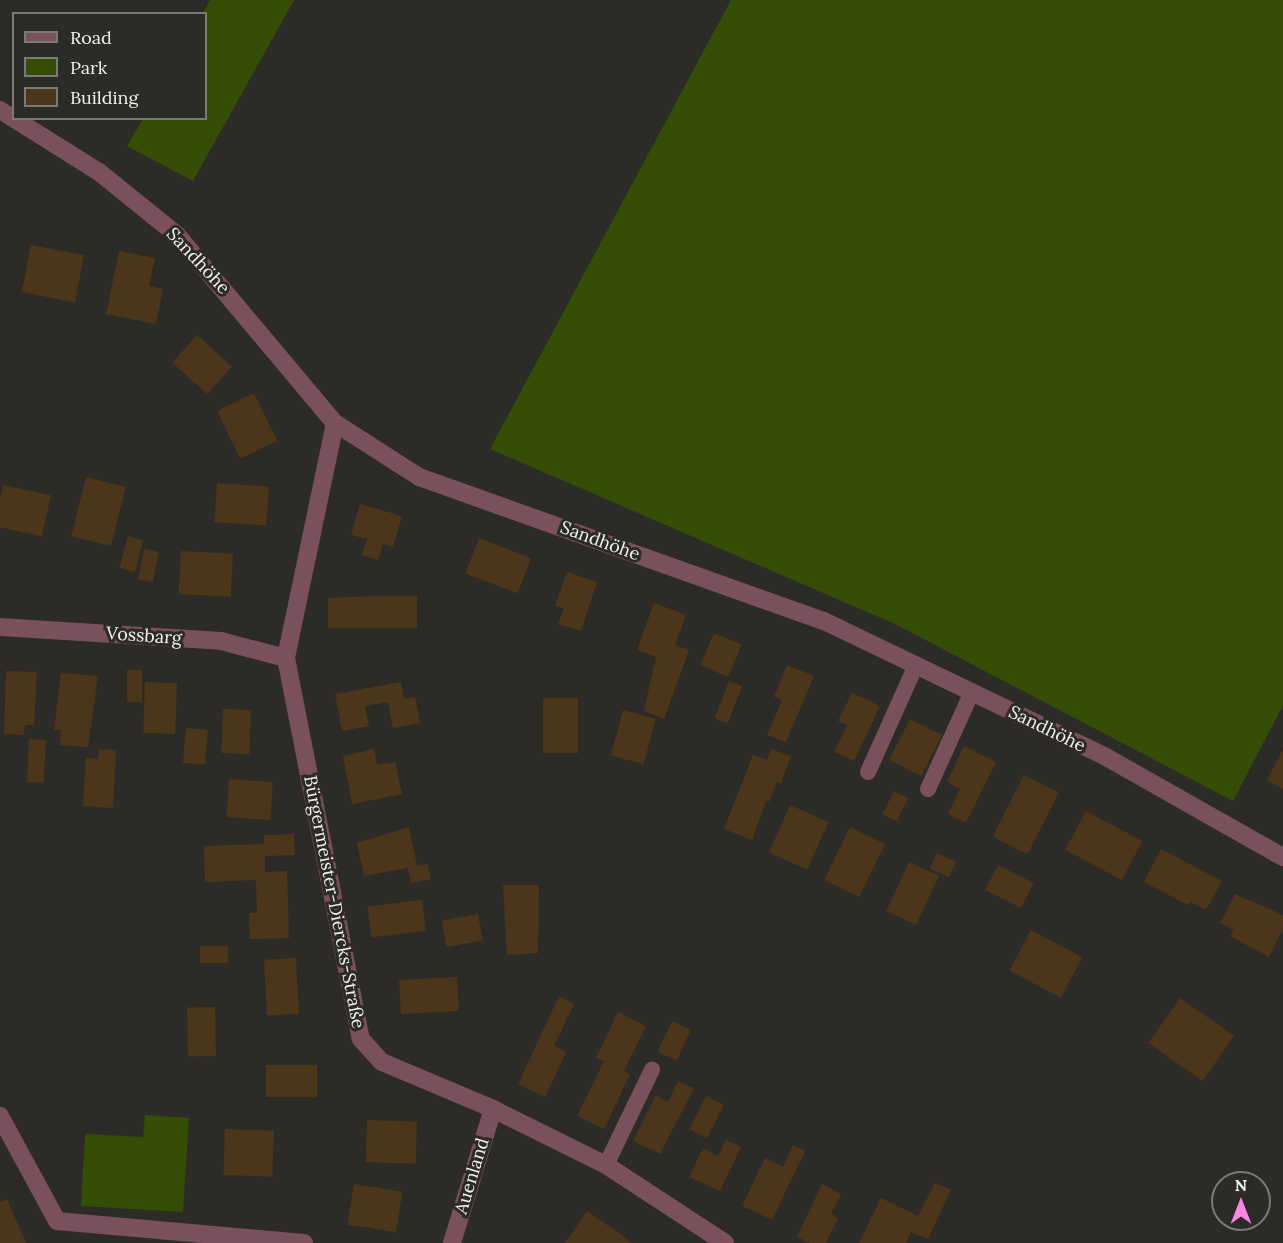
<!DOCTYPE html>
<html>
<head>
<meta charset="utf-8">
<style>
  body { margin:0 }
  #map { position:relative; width:1283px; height:1243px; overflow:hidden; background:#2d2b28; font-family:Lora,serif }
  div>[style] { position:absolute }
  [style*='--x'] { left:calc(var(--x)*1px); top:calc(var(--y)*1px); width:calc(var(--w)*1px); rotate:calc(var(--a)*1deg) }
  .green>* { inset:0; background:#354e05 }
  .building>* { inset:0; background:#4b361a; transform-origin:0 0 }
  .service>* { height:16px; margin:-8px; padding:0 8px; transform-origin:8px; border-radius:8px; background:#79505b }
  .minor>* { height:18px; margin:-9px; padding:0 9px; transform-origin:9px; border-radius:9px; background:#79505b }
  span { translate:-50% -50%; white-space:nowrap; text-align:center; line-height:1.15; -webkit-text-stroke:6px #2d2b28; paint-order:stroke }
  .street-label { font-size:18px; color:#f2f1ef }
  .legend { position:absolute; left:12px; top:12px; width:195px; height:108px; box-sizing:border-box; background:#2d2b28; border:2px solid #7c7a78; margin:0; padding:8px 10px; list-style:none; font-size:18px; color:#f2f1ef }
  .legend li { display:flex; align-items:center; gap:12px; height:30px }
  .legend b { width:30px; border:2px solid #7c7a78 }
  .north { position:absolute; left:1211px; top:1171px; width:60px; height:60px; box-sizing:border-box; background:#2d2b28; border:2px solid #7c7a78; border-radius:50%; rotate:0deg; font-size:16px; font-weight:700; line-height:24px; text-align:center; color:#f2f1ef }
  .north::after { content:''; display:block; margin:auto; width:21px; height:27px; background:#fb86e4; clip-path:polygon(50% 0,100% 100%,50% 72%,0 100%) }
</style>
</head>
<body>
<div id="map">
  <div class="green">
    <i style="clip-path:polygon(210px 0,294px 0,193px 181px,127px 146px,143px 119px,206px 118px,203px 13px)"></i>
    <i style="clip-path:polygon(731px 0,1283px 0,1283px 705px,1233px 801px,897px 625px,490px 449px)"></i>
    <i style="clip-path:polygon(145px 1115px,189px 1118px,183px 1212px,81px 1206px,85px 1134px,143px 1137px)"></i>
  </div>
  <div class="building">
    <i style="left:31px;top:245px;width:54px;height:48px;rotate:11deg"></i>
    <i style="clip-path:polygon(119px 251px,155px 258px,149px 286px,163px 289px,156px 324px,106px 314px)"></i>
    <i style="left:197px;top:335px;width:47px;height:37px;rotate:42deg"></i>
    <i style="left:254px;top:393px;width:53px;height:41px;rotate:64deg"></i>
    <i style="left:86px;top:477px;width:41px;height:61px;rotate:14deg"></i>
    <i style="left:217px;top:483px;width:52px;height:39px;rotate:4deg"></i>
    <i style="left:3px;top:485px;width:49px;height:42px;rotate:12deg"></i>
    <i style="clip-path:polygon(360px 504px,402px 516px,393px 547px,383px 544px,378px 560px,362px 555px,367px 539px,351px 535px)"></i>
    <i style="left:128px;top:536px;width:16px;height:33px;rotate:15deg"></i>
    <i style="left:479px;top:538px;width:56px;height:38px;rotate:21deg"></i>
    <i style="left:144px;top:549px;width:15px;height:31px;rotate:11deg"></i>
    <i style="left:181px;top:551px;width:52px;height:43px;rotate:3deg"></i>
    <i style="clip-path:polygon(567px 572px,597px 582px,581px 631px,558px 624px,564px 608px,555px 606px)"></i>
    <i style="clip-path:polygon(379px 596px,417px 596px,417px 628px,328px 628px,328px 598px)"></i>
    <i style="clip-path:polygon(654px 603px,686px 615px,675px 645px,689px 650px,664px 719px,644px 711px,656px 657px,637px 650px)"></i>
    <i style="left:714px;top:633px;width:30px;height:35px;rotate:23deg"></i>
    <i style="clip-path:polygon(787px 665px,814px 676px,786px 742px,767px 735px,782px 700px,774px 697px)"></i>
    <i style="left:127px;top:670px;width:15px;height:32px"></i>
    <i style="clip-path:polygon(6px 671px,37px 672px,34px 725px,25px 725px,24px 735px,4px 734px)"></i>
    <i style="clip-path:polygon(61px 673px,98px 676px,88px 747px,60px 745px,61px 730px,54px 730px)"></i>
    <i style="left:729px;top:681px;width:14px;height:40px;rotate:21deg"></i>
    <i style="left:145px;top:682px;width:32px;height:51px;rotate:2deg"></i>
    <i style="clip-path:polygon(401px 682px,404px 699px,415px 697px,420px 723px,393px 728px,388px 702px,365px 706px,369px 726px,342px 731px,335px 694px)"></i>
    <i style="clip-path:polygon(852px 693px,880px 706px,854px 761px,834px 752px,847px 725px,838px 721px)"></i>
    <i style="left:543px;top:698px;width:35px;height:55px"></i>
    <i style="left:223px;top:709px;width:28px;height:44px;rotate:2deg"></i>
    <i style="left:623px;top:710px;width:34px;height:47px;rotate:15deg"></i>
    <i style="left:910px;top:719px;width:36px;height:46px;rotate:27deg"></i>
    <i style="left:186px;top:728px;width:22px;height:35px;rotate:5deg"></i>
    <i style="left:29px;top:739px;width:17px;height:43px;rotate:3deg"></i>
    <i style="clip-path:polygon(964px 746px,996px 762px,966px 823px,948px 814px,960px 789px,947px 782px)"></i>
    <i style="clip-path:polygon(99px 749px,116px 750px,113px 808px,83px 806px,86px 758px,98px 759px)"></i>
    <i style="clip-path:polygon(374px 749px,377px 765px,395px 762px,402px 794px,352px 804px,343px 756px)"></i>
    <i style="clip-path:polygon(771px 749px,791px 756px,781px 783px,777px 782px,769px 802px,766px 801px,752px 840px,724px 829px,753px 755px,767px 760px)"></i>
    <i style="clip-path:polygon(1283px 749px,1283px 789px,1267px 780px)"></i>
    <i style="left:1024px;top:775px;width:39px;height:69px;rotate:27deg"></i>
    <i style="left:229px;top:779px;width:44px;height:38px;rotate:4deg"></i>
    <i style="left:894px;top:791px;width:16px;height:26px;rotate:27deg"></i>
    <i style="left:790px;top:805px;width:42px;height:52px;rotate:24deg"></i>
    <i style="left:1086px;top:811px;width:64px;height:44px;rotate:28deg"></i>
    <i style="clip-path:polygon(409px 827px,417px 866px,428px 864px,431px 879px,411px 883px,408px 868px,364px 876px,357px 843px)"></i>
    <i style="left:850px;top:827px;width:39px;height:59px;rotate:26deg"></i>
    <i style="clip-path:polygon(294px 834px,295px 855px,265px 856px,265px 872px,287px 871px,289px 938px,250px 939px,249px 913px,257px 913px,256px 880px,205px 882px,204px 846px,264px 844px,264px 835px)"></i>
    <i style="clip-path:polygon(1161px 849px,1222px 881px,1206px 910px,1190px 902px,1188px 905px,1144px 882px)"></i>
    <i style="left:937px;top:853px;width:21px;height:17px;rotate:25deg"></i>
    <i style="left:909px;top:862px;width:33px;height:54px;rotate:25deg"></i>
    <i style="left:998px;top:865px;width:40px;height:28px;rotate:27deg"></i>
    <i style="clip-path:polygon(503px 885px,539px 885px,538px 953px,507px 955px)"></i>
    <i style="clip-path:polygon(1235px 894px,1283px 915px,1283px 929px,1269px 957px,1230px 936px,1234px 930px,1220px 923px)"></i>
    <i style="left:422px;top:900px;width:31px;height:55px;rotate:83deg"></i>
    <i style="left:478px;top:914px;width:27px;height:37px;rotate:80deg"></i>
    <i style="left:1031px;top:930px;width:58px;height:46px;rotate:28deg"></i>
    <i style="left:228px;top:946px;width:17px;height:28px;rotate:90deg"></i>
    <i style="left:296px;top:958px;width:56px;height:32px;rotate:87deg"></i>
    <i style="left:457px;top:977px;width:34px;height:58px;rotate:87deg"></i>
    <i style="clip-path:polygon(559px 996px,574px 1004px,554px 1046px,566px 1052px,545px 1097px,518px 1084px)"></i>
    <i style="left:1180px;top:998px;width:66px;height:55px;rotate:35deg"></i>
    <i style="left:215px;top:1007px;width:49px;height:28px;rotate:89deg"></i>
    <i style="clip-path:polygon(618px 1012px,646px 1026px,624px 1071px,630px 1074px,604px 1129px,577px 1116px,604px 1061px,596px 1058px)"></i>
    <i style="left:672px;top:1021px;width:21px;height:34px;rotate:25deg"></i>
    <i style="left:317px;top:1065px;width:32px;height:51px;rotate:90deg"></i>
    <i style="clip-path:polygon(678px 1081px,694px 1088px,660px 1154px,633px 1141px,656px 1095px,668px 1102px)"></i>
    <i style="left:706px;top:1096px;width:20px;height:37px;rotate:27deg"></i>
    <i style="left:367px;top:1120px;width:50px;height:42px;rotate:2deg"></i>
    <i style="left:225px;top:1129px;width:49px;height:46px;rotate:2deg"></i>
    <i style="clip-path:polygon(726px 1140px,741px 1147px,720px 1191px,689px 1177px,703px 1148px,718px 1156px)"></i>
    <i style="clip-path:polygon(793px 1145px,805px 1151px,772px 1220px,742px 1206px,765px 1158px,783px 1167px)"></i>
    <i style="clip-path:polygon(935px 1183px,951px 1190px,928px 1239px,911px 1232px,906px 1243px,859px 1243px,881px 1198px,918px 1216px)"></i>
    <i style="left:354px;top:1184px;width:49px;height:41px;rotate:9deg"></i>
    <i style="clip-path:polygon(822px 1184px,841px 1194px,831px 1214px,838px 1218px,826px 1243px,810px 1243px,797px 1237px)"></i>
    <i style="clip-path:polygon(7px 1199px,26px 1243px,0 1243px,0 1202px)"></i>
    <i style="clip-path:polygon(587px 1211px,633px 1243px,565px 1243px)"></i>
  </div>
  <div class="service">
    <i style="--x:868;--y:772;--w:117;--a:-65.8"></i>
    <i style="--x:928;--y:789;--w:107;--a:-65.6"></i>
    <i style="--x:606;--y:1165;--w:106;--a:-64.2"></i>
  </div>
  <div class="minor">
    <i style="--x:0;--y:110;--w:117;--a:32.1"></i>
    <i style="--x:99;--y:172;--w:100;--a:38.9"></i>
    <i style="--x:177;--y:235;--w:246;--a:50"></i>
    <i style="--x:335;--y:423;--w:100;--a:32.7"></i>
    <i style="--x:419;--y:477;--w:430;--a:19.6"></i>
    <i style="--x:824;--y:621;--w:313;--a:25.7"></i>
    <i style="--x:1106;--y:757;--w:203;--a:29.5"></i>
    <i style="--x:335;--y:423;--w:240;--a:101.8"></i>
    <i style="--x:286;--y:658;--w:388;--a:78.9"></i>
    <i style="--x:361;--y:1039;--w:31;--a:48"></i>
    <i style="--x:382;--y:1062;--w:121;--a:22.9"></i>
    <i style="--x:493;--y:1109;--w:126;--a:26.4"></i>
    <i style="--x:606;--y:1165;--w:142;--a:33.2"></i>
    <i style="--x:0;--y:627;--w:221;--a:3.6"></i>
    <i style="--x:221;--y:641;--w:67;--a:14.7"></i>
    <i style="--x:0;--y:1116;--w:119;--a:61.5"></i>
    <i style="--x:57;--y:1221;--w:248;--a:5.1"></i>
    <i style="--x:452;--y:1243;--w:140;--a:-73"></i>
  </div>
  <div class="street-label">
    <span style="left:198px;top:261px;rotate:47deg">Sandhöhe</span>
    <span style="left:600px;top:541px;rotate:20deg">Sandhöhe</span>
    <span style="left:144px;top:636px;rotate:4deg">Vossbarg</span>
    <span style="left:1047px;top:729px;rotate:26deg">Sandhöhe</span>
    <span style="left:334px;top:902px;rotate:79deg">Bürgermeister-Diercks-Straße</span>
    <span style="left:472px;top:1176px;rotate:-73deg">Auenland</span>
  </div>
  <ul class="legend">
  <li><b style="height:8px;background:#79505b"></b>Road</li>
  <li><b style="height:16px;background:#354e05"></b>Park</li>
  <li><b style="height:16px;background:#4b361a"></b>Building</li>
  </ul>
  <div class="north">N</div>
</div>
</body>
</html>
